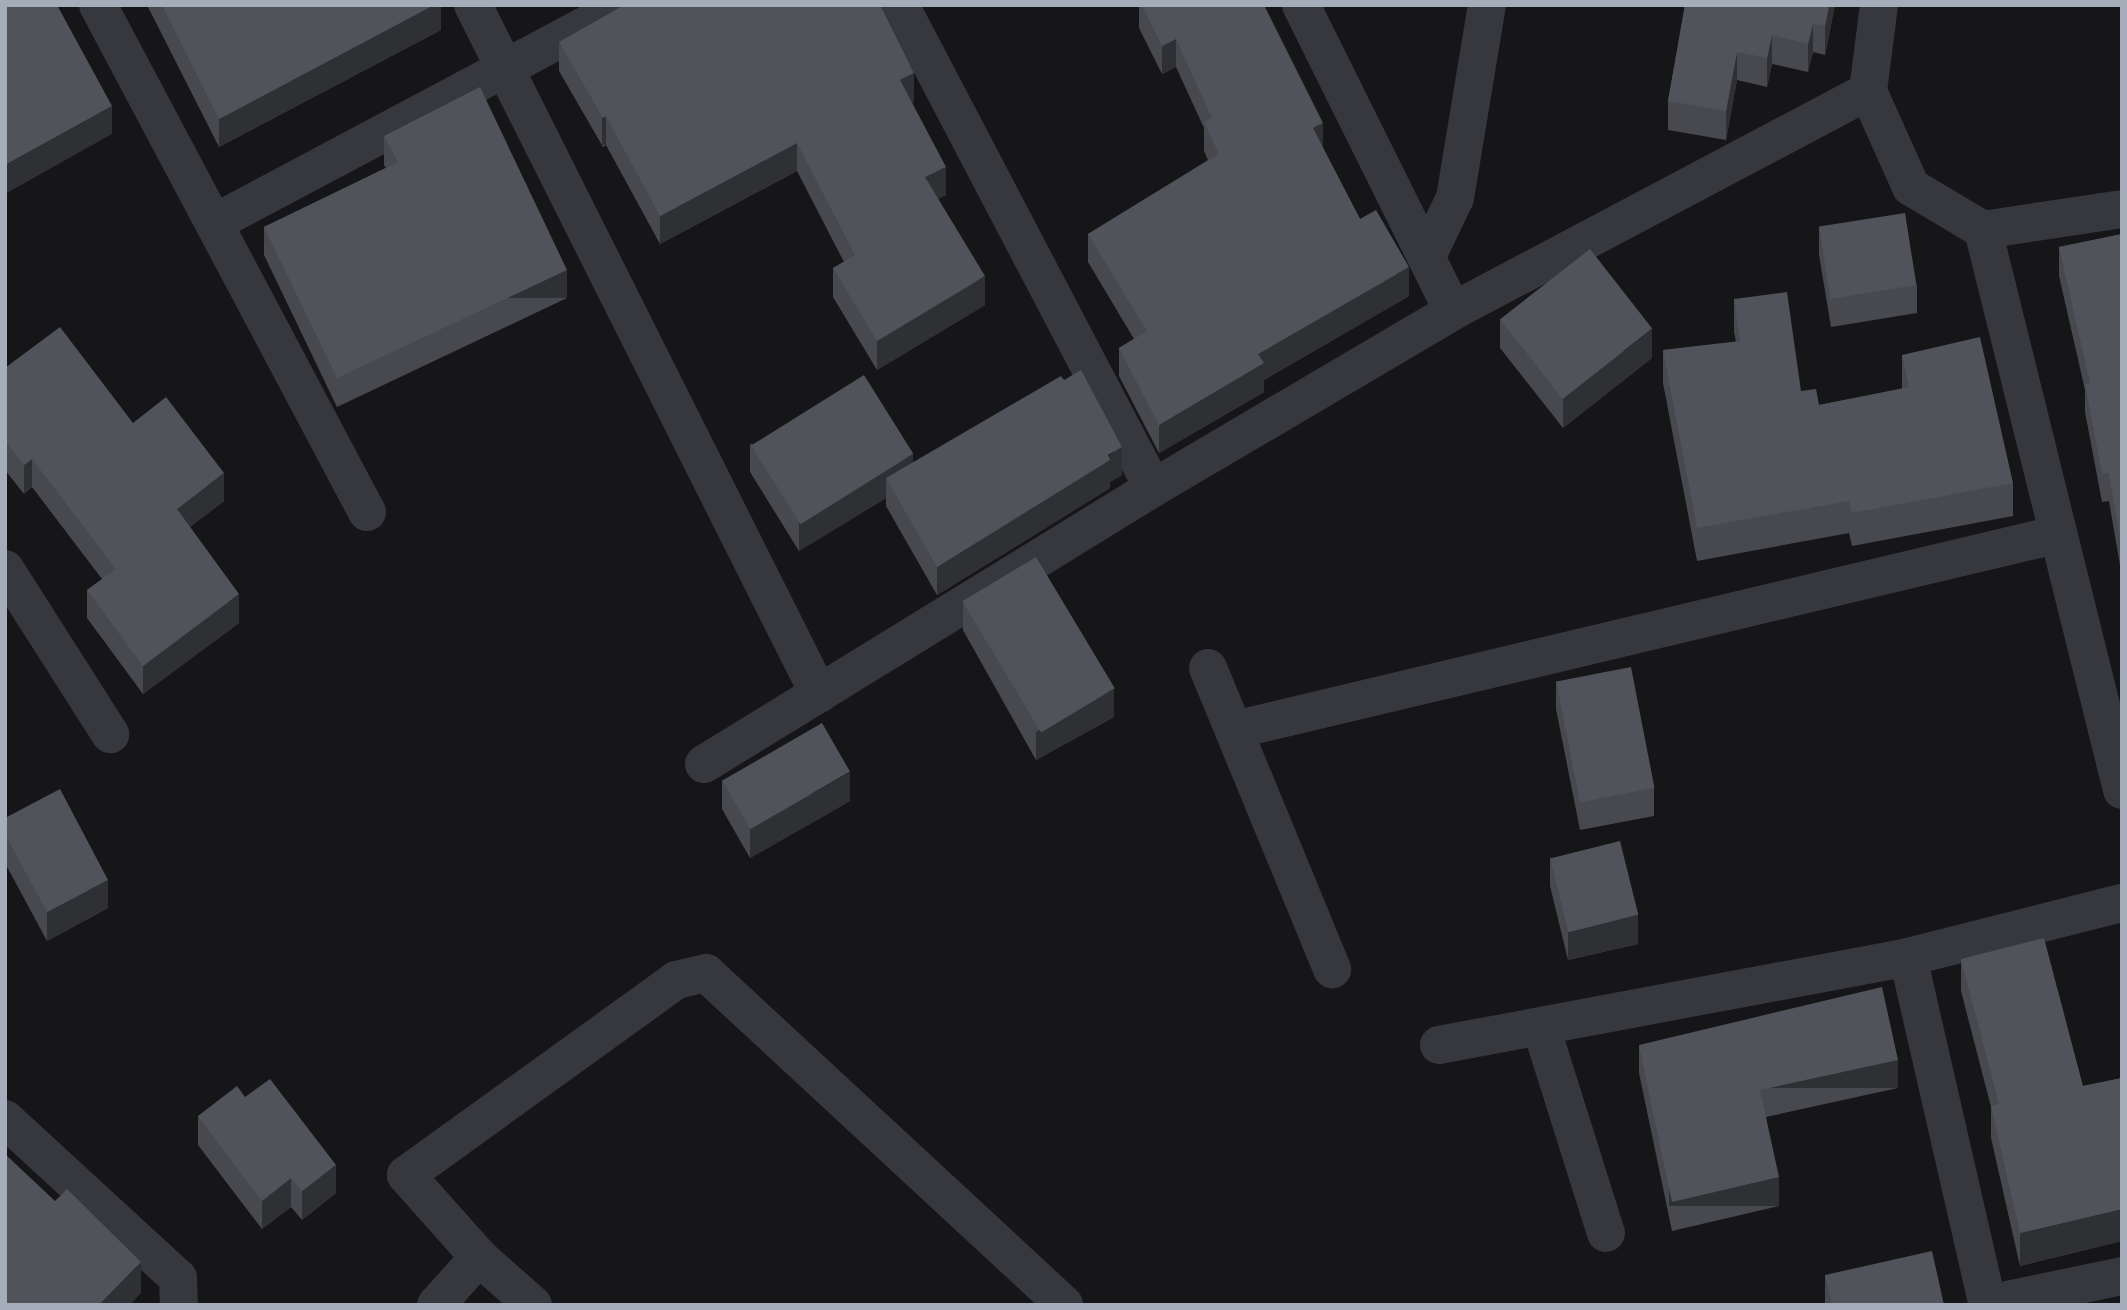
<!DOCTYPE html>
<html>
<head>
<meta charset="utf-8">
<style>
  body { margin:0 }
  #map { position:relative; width:2127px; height:1310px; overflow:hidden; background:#161618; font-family:"Space Grotesk",sans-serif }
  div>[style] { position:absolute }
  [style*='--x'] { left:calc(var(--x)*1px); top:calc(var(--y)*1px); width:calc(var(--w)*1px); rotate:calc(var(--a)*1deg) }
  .minor>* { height:38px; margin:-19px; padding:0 19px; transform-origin:19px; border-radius:19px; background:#36383e }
  .wall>* { inset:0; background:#47494e }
  .shaded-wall>* { inset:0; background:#2f3034; transform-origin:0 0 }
  .building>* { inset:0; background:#51535a; transform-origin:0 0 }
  span { translate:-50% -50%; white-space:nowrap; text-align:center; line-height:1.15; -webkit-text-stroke:5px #111113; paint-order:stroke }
  .frame { position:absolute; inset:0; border:7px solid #a6adba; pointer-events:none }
</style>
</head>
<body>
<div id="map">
  <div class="minor">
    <i style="--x:98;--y:5;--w:574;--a:62.05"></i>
    <i style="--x:473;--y:5;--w:771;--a:63.34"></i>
    <i style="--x:900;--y:5;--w:545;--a:62.35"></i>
    <i style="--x:1301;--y:5;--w:342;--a:63.6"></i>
    <i style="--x:1868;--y:91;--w:105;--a:65.9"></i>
    <i style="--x:1911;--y:187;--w:84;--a:30.8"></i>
    <i style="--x:1983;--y:230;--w:141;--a:-8.6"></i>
    <i style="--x:214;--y:223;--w:464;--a:-28"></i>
    <i style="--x:1983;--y:230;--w:577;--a:76.06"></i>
    <i style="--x:1428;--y:254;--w:62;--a:-64.3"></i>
    <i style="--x:1455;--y:198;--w:196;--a:-80.6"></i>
    <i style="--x:5;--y:569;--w:196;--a:57.5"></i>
    <i style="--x:1208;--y:668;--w:326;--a:67.6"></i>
    <i style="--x:1234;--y:730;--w:844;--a:-13.36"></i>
    <i style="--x:704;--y:764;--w:527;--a:-31.58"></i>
    <i style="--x:1153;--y:488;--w:348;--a:-30.5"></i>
    <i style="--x:1453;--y:311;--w:470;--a:-27.9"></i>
    <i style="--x:1868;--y:91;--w:87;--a:-82.7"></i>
    <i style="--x:1908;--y:957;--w:357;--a:77.1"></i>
    <i style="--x:1541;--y:1027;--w:216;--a:72.5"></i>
    <i style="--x:1439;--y:1045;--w:477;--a:-10.6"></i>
    <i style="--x:1908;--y:957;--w:221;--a:-14.2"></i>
    <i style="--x:5;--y:1119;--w:235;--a:42.6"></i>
    <i style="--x:178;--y:1278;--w:27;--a:88"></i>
    <i style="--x:1988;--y:1304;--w:137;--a:-11.8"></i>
    <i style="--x:436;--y:1305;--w:64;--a:-48.1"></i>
    <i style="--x:533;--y:1305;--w:72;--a:-138.4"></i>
    <i style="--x:479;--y:1257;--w:110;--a:-131.7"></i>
    <i style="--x:406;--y:1175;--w:333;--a:-35.8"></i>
    <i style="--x:676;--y:980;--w:31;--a:-13"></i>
    <i style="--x:706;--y:973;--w:488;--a:42.8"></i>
  </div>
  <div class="wall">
    <i style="clip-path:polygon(147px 5px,441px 5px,441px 30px,219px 147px)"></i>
    <i style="clip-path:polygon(1138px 5px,1264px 5px,1323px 149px,1360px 219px,1409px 296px,1264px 380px,1264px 392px,1159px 453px,1119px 376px,1119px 348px,1134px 339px,1088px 262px,1088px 234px,1208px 160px,1204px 151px,1204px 128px,1176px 67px,1162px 74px,1139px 28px,1139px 8px)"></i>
    <i style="clip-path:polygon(1685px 5px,1835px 5px,1825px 55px,1813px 52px,1808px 72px,1772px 64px,1767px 87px,1737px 80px,1726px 140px,1668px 130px,1668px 101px)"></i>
    <i style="clip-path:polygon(559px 42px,914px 102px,912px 102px,946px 195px,938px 199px,985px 305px,877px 370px,833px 297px,833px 268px,844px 262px,797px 171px,660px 244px,606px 145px,603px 147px,559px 71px)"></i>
    <i style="clip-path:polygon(384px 136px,567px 298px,337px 407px,264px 255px,264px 227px,386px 168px,384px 165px)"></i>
    <i style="clip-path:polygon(1819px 227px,1917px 285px,1917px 313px,1831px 327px,1819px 255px)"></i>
    <i style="clip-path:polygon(2122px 234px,2122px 577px,2109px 501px,2102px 502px,2085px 412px,2085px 390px,2059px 276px,2059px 247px)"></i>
    <i style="clip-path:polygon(1734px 299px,1801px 391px,1819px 405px,1902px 389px,1902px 355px,2013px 483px,2013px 516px,1852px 546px,1849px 533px,1697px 561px,1663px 383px,1663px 350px,1736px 342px,1734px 332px)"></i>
    <i style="clip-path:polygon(1500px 319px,1652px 358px,1563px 428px,1500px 348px)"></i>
    <i style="clip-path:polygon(5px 368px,133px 423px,224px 501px,190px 527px,239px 623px,143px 694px,87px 618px,87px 590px,102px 579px,32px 487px,24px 494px,5px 470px)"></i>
    <i style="clip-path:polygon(750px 444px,913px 462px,1122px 475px,1110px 482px,1110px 488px,937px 595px,886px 506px,886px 498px,799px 551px,750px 472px)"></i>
    <i style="clip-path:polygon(963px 602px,1114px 717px,1036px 760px,963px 630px)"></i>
    <i style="clip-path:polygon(1556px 681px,1654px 788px,1654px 816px,1580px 830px,1556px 709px)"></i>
    <i style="clip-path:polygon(722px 780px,850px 801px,750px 858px,722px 809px)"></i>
    <i style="clip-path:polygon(5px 818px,108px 908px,47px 941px,5px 863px)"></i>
    <i style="clip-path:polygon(1550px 857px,1638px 944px,1568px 960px,1550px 886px)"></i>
    <i style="clip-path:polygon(1961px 959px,2083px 1086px,2122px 1078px,2122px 1241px,2020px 1266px,1991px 1138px,1991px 1107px,1961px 991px)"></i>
    <i style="clip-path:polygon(1639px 1045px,1898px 1088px,1766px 1117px,1779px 1206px,1672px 1231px,1639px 1073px)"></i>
    <i style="clip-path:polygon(245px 1097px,336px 1193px,302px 1220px,291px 1207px,262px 1229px,198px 1145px,198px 1116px)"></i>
    <i style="clip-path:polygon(1825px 1275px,1944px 1305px,1825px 1305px)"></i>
  </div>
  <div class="shaded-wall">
    <i style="clip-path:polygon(434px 5px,441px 5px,441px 30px,219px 147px,219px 119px)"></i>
    <i style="clip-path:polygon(1829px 5px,1835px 5px,1825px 55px,1825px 26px)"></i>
    <i style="clip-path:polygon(1813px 24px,1813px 52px,1808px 72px,1808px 44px)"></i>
    <i style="clip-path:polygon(1772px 35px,1772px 64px,1767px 87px,1767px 58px)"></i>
    <i style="clip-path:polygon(1176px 39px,1176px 67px,1162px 74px,1162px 46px)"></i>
    <i style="clip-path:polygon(1737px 52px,1737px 80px,1726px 140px,1726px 111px)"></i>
    <i style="clip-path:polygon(914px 73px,914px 102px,900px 108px,900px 80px)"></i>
    <i style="clip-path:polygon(112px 106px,112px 134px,5px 194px,5px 165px)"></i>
    <i style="left:606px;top:116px;width:29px;height:4px;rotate:90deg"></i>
    <i style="clip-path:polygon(1323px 123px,1323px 151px,1313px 128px)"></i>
    <i style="clip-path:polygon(797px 143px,797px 171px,660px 244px,660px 216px)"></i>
    <i style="clip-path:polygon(946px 167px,946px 195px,925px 206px,925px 177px)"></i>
    <i style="clip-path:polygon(1409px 267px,1409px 296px,1264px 380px,1264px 392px,1159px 453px,1159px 425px,1258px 354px)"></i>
    <i style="left:567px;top:270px;width:28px;height:254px;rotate:90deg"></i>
    <i style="clip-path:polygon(985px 276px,985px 305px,877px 370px,877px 341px)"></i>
    <i style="clip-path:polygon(1652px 329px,1652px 358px,1563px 428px,1563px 399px)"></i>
    <i style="clip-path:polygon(1122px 447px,1122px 475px,1110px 482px,1110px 488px,937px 595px,937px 567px)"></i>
    <i style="clip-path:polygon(913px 454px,913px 482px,886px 478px,886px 498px,799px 551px,799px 523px)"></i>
    <i style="clip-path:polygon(32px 459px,32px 487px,24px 494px,24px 465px)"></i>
    <i style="clip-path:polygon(224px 473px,224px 501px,177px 537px,177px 509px)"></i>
    <i style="clip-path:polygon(239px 594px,239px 623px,143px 694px,143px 666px)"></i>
    <i style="clip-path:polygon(1114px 689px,1114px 717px,1036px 760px,1036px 732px)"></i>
    <i style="clip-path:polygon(850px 772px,850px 801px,750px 858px,750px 829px)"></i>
    <i style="clip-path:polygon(108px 880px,108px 908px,47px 941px,47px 912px)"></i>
    <i style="clip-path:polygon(1638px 915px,1638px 944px,1568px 960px,1568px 931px)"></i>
    <i style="left:1898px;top:1060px;width:28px;height:141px;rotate:90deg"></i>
    <i style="clip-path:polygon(336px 1165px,336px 1193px,302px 1220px,302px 1191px)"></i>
    <i style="left:1779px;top:1177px;width:29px;height:110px;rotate:90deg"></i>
    <i style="clip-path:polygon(291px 1178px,291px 1207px,262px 1229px,262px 1201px)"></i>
    <i style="clip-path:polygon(2122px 1209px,2122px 1241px,2020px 1266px,2020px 1233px)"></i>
    <i style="clip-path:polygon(141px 1262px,141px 1293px,130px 1305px,99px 1305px)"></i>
  </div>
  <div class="building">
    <i style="clip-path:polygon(5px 5px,57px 5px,112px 106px,5px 165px)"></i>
    <i style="clip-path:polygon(162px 5px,434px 5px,219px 119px)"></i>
    <i style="clip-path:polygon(624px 5px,880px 5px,914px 73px,900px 80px,946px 167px,925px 177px,985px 276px,877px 341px,833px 268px,855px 255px,797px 143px,660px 216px,606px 116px,603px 118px,559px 42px)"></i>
    <i style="clip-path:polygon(1142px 5px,1264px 5px,1323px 123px,1313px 128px,1360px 219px,1376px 210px,1409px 267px,1258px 354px,1264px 363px,1159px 425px,1119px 348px,1147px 331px,1088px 234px,1219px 154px,1204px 122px,1212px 118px,1176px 39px,1162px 46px)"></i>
    <i style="clip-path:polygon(1685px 5px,1829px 5px,1825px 26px,1813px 24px,1808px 44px,1772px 35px,1767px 58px,1737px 52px,1726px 111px,1668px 101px)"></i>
    <i style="clip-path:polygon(480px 87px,567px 270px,337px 378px,264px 227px,398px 162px,384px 136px)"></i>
    <i style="left:1905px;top:213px;width:73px;height:87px;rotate:81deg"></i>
    <i style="clip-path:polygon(2122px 234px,2122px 549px,2109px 473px,2102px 474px,2085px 384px,2090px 383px,2059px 247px)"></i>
    <i style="left:1590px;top:249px;width:101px;height:114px;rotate:52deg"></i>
    <i style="clip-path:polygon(1787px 292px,1801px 391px,1816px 389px,1819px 405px,1909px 387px,1902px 355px,1980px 337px,2013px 483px,1852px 513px,1849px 501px,1697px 528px,1663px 350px,1740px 341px,1734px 299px)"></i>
    <i style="clip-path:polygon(60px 327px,133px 423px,166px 397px,224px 473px,177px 509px,239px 594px,143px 666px,87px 590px,116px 569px,32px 459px,24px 465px,5px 441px,5px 368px)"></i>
    <i style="clip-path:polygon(1081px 370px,1122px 447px,1108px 455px,1110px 460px,937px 567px,886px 478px,1061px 376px,1064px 380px)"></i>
    <i style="left:864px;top:375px;width:93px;height:133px;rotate:58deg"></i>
    <i style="left:1036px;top:557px;width:153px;height:86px;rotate:59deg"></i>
    <i style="left:1631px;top:667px;width:123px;height:76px;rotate:79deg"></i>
    <i style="left:822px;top:723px;width:56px;height:115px;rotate:60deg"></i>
    <i style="clip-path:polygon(60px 789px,108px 880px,47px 912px,5px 834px,5px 818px)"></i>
    <i style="left:1620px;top:841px;width:76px;height:72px;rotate:76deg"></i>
    <i style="clip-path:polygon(2044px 938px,2083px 1086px,2122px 1078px,2122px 1209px,2020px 1233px,1991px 1106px,1999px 1104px,1961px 959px)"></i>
    <i style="clip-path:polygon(1882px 987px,1898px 1060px,1760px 1090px,1779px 1177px,1672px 1202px,1639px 1045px)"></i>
    <i style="clip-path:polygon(270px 1079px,336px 1165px,302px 1191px,291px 1178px,262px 1201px,198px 1116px,237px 1086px,245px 1097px)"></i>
    <i style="clip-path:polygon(5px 1154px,55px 1201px,67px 1189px,141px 1262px,99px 1305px,5px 1305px)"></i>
    <i style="clip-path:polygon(1932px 1251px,1944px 1305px,1832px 1305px,1825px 1275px)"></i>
  </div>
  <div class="frame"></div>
</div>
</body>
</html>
